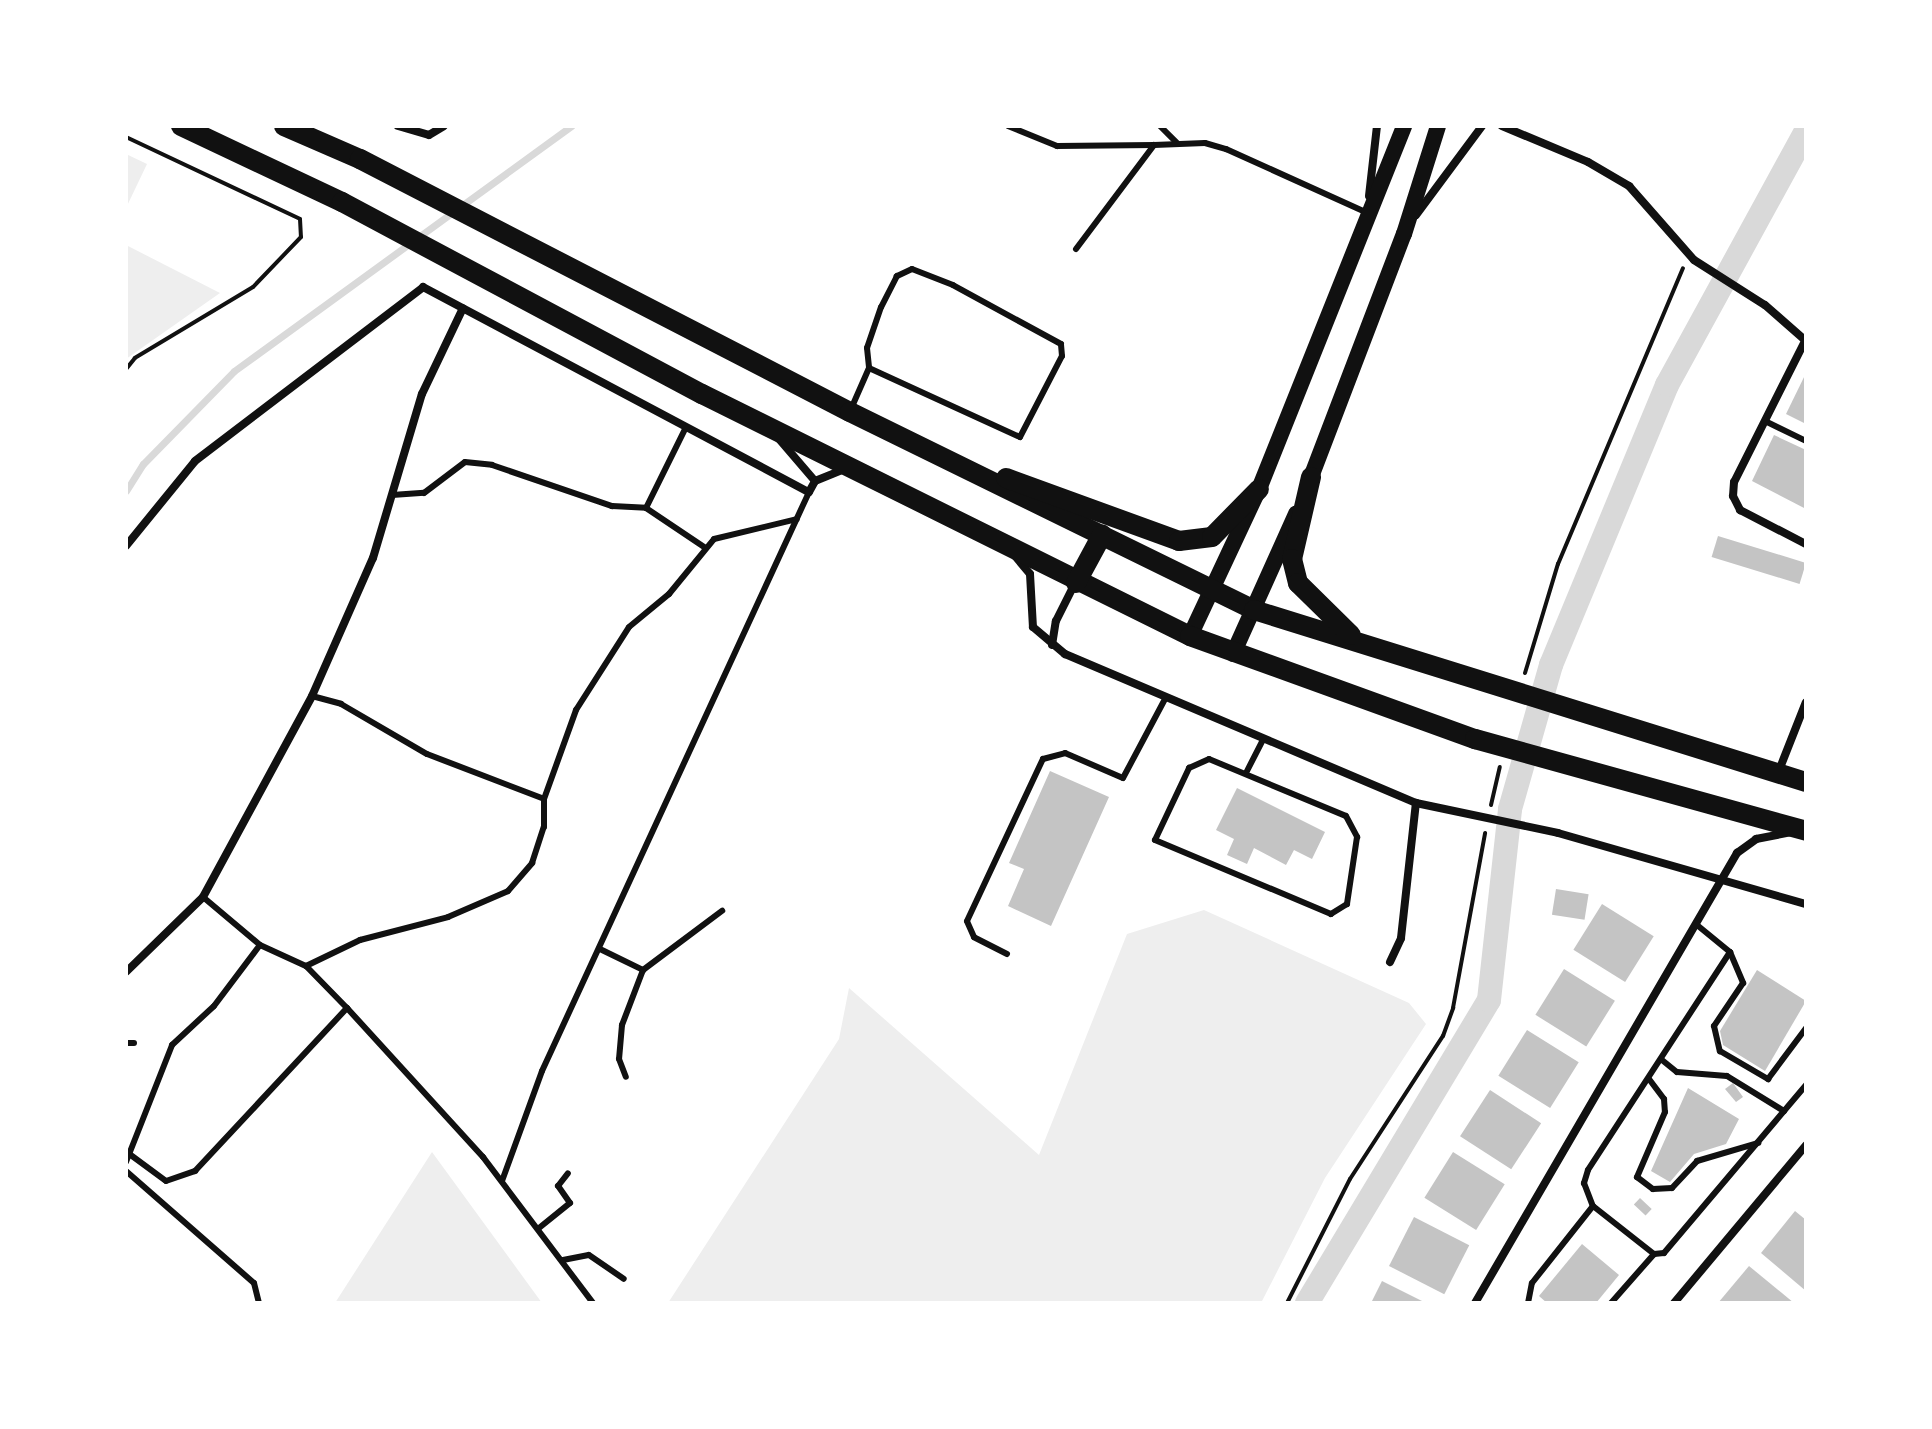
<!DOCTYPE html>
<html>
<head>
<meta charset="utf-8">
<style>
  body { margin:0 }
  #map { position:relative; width:1932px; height:1429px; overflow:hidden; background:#fff; font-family:"Source Sans 3",sans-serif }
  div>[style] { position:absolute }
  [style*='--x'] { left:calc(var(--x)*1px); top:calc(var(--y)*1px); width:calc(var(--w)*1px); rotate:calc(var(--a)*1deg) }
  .green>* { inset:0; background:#eee }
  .stream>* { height:7px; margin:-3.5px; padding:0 3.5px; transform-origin:3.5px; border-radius:3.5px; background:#d9d9d9 }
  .canal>* { height:24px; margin:-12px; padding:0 12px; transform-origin:12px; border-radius:12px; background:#d9d9d9 }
  .building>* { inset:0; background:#c4c4c4; transform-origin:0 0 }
  .path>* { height:4px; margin:-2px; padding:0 2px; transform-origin:2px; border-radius:2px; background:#111 }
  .service>* { height:6px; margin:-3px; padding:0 3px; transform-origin:3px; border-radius:3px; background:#111 }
  .minor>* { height:8px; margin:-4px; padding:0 4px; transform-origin:4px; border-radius:4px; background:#111 }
  .secondary>* { height:16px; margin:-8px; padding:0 8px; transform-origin:8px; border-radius:8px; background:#111 }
  .trunk>* { height:20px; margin:-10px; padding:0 10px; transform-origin:10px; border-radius:10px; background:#111 }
  span { translate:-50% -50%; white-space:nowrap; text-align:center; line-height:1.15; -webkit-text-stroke:7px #fff; paint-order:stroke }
  .frame { position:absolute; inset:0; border:128px solid #fff; pointer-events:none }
</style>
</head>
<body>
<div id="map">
  <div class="green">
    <i style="clip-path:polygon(126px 154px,147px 164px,126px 208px)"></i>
    <i style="clip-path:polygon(126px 245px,220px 293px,126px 359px)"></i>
    <i style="clip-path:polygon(1204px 910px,1409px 1003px,1426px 1024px,1325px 1178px,1261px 1303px,668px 1303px,839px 1039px,849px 988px,1039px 1155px,1127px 934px)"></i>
    <i style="clip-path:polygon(432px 1152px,542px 1303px,335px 1303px)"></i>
  </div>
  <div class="stream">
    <i style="--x:126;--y:491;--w:32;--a:-58"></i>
    <i style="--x:143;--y:464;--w:130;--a:-45.6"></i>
    <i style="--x:234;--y:371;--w:417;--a:-36"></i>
  </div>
  <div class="canal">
    <i style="--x:1307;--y:1303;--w:353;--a:-59"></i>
    <i style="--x:1489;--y:1000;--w:192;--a:-83.7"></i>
    <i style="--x:1510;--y:809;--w:150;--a:-74.1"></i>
    <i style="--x:1551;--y:665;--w:303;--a:-67.5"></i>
    <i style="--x:1667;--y:385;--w:290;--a:-61.3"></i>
  </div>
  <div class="building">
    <i style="clip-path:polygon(1806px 373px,1806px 424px,1786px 414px)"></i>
    <i style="clip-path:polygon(1774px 435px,1806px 450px,1806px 509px,1752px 481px)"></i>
    <i style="left:1718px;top:536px;width:92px;height:22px;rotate:17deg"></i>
    <i style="clip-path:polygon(1050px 771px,1109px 797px,1051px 926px,1008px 906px,1024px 869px,1009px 863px)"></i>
    <i style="clip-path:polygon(1237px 788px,1325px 832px,1312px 859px,1294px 850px,1286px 865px,1254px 848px,1247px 864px,1227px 855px,1234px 839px,1216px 830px)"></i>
    <i style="left:1556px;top:889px;width:33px;height:26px;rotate:9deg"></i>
    <i style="left:1602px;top:904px;width:61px;height:54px;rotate:32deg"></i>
    <i style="left:1564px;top:969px;width:60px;height:54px;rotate:32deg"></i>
    <i style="clip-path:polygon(1757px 970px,1806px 1001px,1765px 1071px,1723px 1045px,1720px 1031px)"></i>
    <i style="left:1527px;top:1030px;width:61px;height:54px;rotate:32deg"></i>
    <i style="clip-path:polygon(1733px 1083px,1743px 1097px,1736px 1102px,1725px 1089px)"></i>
    <i style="clip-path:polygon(1688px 1088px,1739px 1119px,1726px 1144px,1694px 1154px,1670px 1182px,1651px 1171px)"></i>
    <i style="left:1490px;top:1090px;width:61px;height:55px;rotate:33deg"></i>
    <i style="left:1453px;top:1152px;width:61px;height:54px;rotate:32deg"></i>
    <i style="left:1640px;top:1198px;width:16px;height:9px;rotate:43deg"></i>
    <i style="clip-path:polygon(1795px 1211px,1806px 1220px,1806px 1291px,1761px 1253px)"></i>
    <i style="left:1414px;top:1217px;width:62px;height:55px;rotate:27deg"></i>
    <i style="clip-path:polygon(1582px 1244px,1619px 1275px,1596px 1303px,1547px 1303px,1539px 1296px)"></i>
    <i style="clip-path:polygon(1749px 1266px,1794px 1303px,1718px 1303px)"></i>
    <i style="clip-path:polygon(1382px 1281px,1426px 1303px,1371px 1303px)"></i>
  </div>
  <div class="path">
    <i style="--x:126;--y:137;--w:192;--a:25.2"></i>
    <i style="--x:300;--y:219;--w:18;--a:87"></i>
    <i style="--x:301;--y:237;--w:69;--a:133.8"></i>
    <i style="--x:253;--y:287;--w:138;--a:149"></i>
    <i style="--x:135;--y:358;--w:14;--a:129"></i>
    <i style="--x:1525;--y:673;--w:114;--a:-73.2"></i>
    <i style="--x:1558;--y:564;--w:321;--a:-67.1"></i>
    <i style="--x:1491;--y:805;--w:39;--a:-77"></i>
    <i style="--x:1287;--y:1303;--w:139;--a:-63.1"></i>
    <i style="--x:1350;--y:1179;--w:171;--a:-57"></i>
    <i style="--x:1443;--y:1036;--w:30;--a:-70"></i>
    <i style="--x:1453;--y:1008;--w:178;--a:-79.6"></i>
  </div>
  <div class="service">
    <i style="--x:1008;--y:126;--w:53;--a:22.2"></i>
    <i style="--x:1057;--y:146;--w:97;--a:-0.6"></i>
    <i style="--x:1160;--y:126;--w:25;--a:45"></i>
    <i style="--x:1076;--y:249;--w:130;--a:-53.1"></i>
    <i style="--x:1154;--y:145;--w:51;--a:-2.2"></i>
    <i style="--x:1205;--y:143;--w:22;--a:16"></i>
    <i style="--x:1226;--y:149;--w:156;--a:24.3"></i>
    <i style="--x:851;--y:409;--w:45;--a:-66.3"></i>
    <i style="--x:869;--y:368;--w:166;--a:24.6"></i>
    <i style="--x:1020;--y:437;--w:91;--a:-62.6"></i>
    <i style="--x:1062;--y:356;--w:12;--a:-95"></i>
    <i style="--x:1061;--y:344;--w:123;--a:-151.4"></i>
    <i style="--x:953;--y:285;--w:44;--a:-158.7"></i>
    <i style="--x:912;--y:269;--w:17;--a:155"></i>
    <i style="--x:897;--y:276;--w:35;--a:117"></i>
    <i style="--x:881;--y:307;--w:43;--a:108.9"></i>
    <i style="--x:867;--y:348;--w:20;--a:84"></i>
    <i style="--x:1765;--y:421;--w:46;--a:26"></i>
    <i style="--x:392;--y:495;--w:32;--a:-4"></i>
    <i style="--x:424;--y:493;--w:51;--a:-37.1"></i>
    <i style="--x:465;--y:462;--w:27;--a:6"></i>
    <i style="--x:492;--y:465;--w:127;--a:18.9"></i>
    <i style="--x:612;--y:506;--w:34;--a:3"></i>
    <i style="--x:646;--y:508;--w:90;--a:-63.7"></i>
    <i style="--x:646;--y:508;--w:70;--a:33.9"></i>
    <i style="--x:312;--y:696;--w:30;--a:15"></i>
    <i style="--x:341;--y:704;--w:99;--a:30.2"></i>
    <i style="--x:427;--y:754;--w:125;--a:21"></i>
    <i style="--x:1209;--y:759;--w:148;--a:22.6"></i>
    <i style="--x:1346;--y:816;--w:24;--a:62"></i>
    <i style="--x:1357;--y:837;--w:68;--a:98.5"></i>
    <i style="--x:1347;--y:904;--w:19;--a:148"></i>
    <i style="--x:1331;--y:914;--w:191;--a:-157.2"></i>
    <i style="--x:1155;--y:840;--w:80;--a:-64.7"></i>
    <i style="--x:1189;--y:768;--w:22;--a:-24"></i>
    <i style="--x:1247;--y:771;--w:37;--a:-63"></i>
    <i style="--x:203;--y:897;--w:75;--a:40.1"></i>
    <i style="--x:260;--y:945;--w:51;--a:24.5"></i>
    <i style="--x:306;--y:966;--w:59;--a:45.7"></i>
    <i style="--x:347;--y:1008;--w:202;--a:47.6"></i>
    <i style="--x:483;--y:1157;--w:183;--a:53"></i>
    <i style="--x:1697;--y:925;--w:43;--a:39.3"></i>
    <i style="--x:1730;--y:952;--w:260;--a:123.1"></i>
    <i style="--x:1588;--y:1170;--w:14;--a:107"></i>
    <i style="--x:1584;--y:1183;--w:25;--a:69"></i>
    <i style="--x:1593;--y:1206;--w:78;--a:38.2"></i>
    <i style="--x:1654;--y:1254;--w:10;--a:-6"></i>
    <i style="--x:1664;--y:1253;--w:220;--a:-49.8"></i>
    <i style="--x:602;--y:950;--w:46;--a:26"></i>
    <i style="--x:643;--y:970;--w:59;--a:110.9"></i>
    <i style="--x:622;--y:1025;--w:34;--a:95"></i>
    <i style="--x:619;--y:1059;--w:19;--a:69"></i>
    <i style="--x:1730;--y:952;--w:34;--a:67"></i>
    <i style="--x:1743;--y:983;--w:52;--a:124"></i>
    <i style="--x:1714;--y:1026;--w:26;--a:77"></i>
    <i style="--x:1720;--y:1051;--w:56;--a:30.3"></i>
    <i style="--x:1768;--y:1079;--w:64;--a:-53.3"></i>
    <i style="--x:1007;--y:954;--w:37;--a:-153"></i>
    <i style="--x:974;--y:937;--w:17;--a:-114"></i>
    <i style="--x:967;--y:921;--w:179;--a:-64.9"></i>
    <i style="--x:1043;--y:759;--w:23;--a:-15"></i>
    <i style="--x:1065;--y:753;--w:63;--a:23.3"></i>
    <i style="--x:1123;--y:778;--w:92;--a:-62"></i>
    <i style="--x:306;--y:966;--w:60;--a:-25.7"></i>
    <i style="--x:360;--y:940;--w:91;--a:-14.6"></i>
    <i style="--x:448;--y:917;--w:65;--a:-23.4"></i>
    <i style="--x:508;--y:891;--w:37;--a:-49"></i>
    <i style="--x:532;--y:863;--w:38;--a:-72"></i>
    <i style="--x:544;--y:827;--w:28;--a:-90"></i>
    <i style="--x:544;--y:799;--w:95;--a:-70.2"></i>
    <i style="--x:576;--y:710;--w:98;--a:-57.4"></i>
    <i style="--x:629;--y:627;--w:52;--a:-39.5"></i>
    <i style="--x:669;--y:594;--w:71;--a:-50.7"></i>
    <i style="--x:714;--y:539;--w:85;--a:-13.5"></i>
    <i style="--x:643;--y:970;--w:99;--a:-36.8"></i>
    <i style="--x:126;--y:1043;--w:8;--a:0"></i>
    <i style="--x:1662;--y:1060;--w:19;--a:39"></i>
    <i style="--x:1677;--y:1072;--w:50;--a:4.6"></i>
    <i style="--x:1727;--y:1076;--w:67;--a:31.6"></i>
    <i style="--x:1649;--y:1079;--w:25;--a:53"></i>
    <i style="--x:1664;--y:1099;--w:13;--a:86"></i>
    <i style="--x:1665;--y:1112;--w:71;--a:113.3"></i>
    <i style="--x:1637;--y:1177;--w:20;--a:37"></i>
    <i style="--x:1653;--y:1189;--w:19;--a:-3"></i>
    <i style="--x:1672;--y:1188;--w:37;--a:-47"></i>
    <i style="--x:1697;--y:1161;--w:64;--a:-16.4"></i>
    <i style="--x:128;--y:1153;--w:47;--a:36.4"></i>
    <i style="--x:166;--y:1181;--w:31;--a:-19"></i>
    <i style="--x:195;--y:1171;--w:223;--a:-47"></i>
    <i style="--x:126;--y:1162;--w:126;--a:-68.5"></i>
    <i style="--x:172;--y:1045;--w:57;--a:-42.9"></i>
    <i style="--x:214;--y:1006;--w:76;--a:-53"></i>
    <i style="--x:126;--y:1171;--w:170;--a:41.2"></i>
    <i style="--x:254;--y:1283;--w:21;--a:76"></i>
    <i style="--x:502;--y:1181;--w:117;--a:-70"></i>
    <i style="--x:542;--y:1071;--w:638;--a:-65.24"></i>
    <i style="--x:539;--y:1228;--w:40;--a:-39"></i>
    <i style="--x:570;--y:1203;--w:21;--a:-125"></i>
    <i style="--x:558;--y:1186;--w:16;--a:-52"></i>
    <i style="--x:563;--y:1260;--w:26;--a:-11"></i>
    <i style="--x:589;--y:1255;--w:42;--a:34.4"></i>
    <i style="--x:1528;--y:1303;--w:20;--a:-79"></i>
    <i style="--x:1532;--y:1283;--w:98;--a:-51.6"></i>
    <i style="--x:1611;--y:1303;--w:65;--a:-48.7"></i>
  </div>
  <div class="minor">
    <i style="--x:398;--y:126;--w:32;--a:16"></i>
    <i style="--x:429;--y:135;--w:17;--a:-31"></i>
    <i style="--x:1502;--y:126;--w:93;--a:22.7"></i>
    <i style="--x:1588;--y:162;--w:48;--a:30.3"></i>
    <i style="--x:1629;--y:186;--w:98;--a:48.7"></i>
    <i style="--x:1694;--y:260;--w:84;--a:32.4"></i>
    <i style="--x:1765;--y:305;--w:55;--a:41.3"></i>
    <i style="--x:1369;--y:196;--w:70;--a:-83.5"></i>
    <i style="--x:1416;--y:215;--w:111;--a:-53.4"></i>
    <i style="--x:1806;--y:339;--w:160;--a:116.7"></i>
    <i style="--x:1734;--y:482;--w:14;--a:94"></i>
    <i style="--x:1733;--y:496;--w:16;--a:63"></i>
    <i style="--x:1740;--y:510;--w:74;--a:27.3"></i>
    <i style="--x:779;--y:439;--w:55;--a:49.4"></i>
    <i style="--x:126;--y:546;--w:109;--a:-50.9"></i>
    <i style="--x:195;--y:461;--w:287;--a:-37.3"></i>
    <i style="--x:423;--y:287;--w:437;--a:28"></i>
    <i style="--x:809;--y:492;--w:13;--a:-61"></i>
    <i style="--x:815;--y:481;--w:31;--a:-22"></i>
    <i style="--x:1015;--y:556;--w:23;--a:50"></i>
    <i style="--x:1030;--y:574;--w:53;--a:86.8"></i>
    <i style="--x:1033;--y:627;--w:42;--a:40.2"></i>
    <i style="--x:1065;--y:654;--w:381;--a:23"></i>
    <i style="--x:1416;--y:803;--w:145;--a:11.9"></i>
    <i style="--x:1558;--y:833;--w:258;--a:16"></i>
    <i style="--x:1052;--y:645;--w:24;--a:-81"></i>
    <i style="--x:1056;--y:621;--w:42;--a:-63.4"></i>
    <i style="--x:1778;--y:773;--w:76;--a:-68.5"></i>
    <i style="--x:1390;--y:962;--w:26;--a:-65"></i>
    <i style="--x:1401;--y:938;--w:136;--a:-83.7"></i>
    <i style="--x:126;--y:972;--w:107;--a:-44.2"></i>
    <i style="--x:203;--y:897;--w:229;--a:-61.5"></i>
    <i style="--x:312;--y:696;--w:151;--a:-66.2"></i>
    <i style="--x:373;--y:558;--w:171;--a:-73.4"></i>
    <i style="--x:422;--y:394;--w:95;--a:-64.5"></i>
    <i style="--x:1475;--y:1303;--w:521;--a:-59.79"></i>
    <i style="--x:1737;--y:853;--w:24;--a:-36"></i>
    <i style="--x:1756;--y:839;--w:36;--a:-11"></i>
    <i style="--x:1674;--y:1303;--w:206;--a:-50.1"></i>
  </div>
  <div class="secondary">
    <i style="--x:1308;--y:485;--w:269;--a:-69.1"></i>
    <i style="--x:1404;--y:234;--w:113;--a:-72.5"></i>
    <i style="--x:1190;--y:636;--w:162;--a:-64.9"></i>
    <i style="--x:1259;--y:489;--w:391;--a:-68.2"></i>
    <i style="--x:1233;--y:654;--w:154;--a:-65.8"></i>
  </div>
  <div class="trunk">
    <i style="--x:181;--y:126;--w:178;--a:25.3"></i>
    <i style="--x:342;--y:202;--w:408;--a:28.1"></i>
    <i style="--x:702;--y:394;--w:545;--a:26.38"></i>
    <i style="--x:1190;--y:636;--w:303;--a:19.9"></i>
    <i style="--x:1475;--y:739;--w:344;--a:15.5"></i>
    <i style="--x:284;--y:126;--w:83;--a:23.5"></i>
    <i style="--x:360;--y:159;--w:551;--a:27.31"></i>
    <i style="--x:850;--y:412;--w:450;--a:26.1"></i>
    <i style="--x:1254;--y:610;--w:578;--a:17.31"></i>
    <i style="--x:1311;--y:477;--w:84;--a:103"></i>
    <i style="--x:1292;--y:559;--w:25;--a:76"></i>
    <i style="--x:1298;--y:583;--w:74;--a:44.5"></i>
    <i style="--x:1006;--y:478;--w:184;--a:20"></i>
    <i style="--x:1179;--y:541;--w:33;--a:-7"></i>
    <i style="--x:1212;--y:537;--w:67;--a:-45.6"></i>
    <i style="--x:1076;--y:583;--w:55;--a:-61.6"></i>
  </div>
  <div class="frame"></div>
</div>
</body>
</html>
